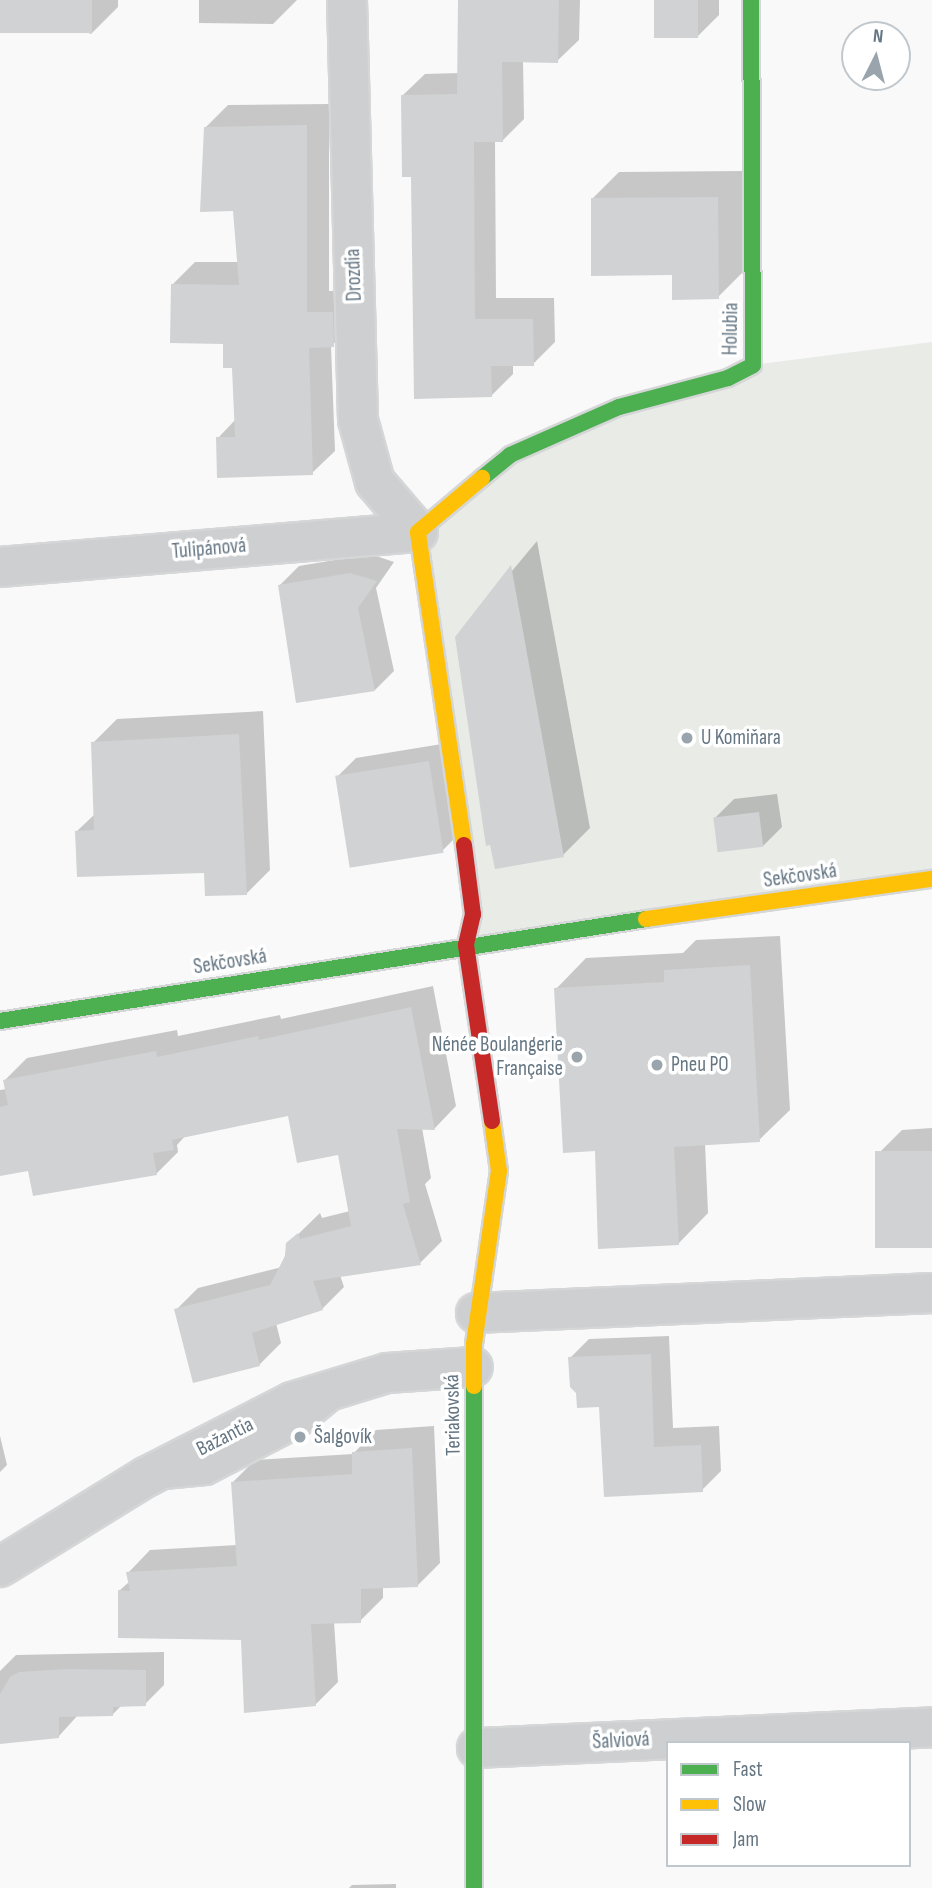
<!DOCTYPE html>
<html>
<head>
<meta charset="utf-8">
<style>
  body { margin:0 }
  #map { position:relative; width:932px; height:1888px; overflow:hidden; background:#f9f9f9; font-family:"Sofia Sans Condensed",sans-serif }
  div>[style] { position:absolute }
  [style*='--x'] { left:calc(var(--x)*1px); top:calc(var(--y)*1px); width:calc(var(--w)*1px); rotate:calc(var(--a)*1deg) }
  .green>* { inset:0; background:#e8ebe6 }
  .shadow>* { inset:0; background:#0003 }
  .building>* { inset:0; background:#d0d2d3; transform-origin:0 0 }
  .roads { filter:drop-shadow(2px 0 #d5d6d7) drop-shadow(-2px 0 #d5d6d7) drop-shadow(0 2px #d5d6d7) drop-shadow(0 -2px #d5d6d7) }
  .lane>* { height:24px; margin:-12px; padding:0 12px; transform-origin:12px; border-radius:12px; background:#cecfd0 }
  .street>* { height:38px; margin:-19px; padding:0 19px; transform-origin:19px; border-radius:19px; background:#cecfd0 }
  .fast>* { height:16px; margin:-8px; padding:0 8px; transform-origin:8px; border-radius:8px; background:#4caf50 }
  .slow>* { height:16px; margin:-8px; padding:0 8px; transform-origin:8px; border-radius:8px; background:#ffc107 }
  .jam>* { height:16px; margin:-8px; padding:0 8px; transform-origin:8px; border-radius:8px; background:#c62828 }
  .dots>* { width:19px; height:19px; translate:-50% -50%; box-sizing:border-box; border:4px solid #fff; border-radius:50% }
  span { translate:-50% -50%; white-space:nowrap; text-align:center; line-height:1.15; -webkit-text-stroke:7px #fff; paint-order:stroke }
  .street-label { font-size:21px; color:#657683 }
  .poi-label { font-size:21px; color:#657683 }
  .left { translate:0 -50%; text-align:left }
  .right { translate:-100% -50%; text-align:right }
  .legend { position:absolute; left:666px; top:1741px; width:245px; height:126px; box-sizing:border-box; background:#fff; border:2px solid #c1c8cd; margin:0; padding:9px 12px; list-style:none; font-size:21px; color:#657683 }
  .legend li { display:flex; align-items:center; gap:14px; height:35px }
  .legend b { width:35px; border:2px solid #c1c8cd }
  .north { position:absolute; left:841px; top:21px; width:70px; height:70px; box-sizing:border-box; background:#fff; border:2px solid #c1c8cd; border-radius:50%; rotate:6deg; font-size:19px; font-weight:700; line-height:28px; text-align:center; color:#657683 }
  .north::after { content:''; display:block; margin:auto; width:24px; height:32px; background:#99a4ac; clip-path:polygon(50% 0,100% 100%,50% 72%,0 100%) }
</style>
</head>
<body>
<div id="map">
  <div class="green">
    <i style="clip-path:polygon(932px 342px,932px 879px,466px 945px,418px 532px,510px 455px,753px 365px)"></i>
  </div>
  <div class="shadow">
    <i style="clip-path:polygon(3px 0,118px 0,118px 7px,91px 34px)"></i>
    <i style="clip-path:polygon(199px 0,297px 0,273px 24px,199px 23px)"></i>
    <i style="clip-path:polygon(460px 0,580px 0,579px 40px,557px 61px,523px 61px,524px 119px,503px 140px,495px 140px,496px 298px,554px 298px,555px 342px,533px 364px,513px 364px,513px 374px,491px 396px,413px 175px,403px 95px,425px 74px,459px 73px)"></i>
    <i style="clip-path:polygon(655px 0,719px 0,719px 15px,698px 36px)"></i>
    <i style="clip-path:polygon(329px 104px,329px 291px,355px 290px,356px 323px,331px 346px,335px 451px,312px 473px,218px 438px,236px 419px,234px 366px,225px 342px,173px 284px,195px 262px,239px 262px,235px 210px,206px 127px,228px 105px)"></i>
    <i style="clip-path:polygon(744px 171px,745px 270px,718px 297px,674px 273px,592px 199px,619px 172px)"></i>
    <i style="clip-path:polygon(537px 541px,590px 828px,563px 855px,457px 637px)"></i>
    <i style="clip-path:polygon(370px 554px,394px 562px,376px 588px,394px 671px,375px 690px,280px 585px,299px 566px)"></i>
    <i style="clip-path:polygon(263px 711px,270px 870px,246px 894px,205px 871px,77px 831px,95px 814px,93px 743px,117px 719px)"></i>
    <i style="clip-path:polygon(448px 743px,461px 832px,442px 851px,337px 777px,356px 758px)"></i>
    <i style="clip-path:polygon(777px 794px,782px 827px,763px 846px,715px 818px,734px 799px)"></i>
    <i style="clip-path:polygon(780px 936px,790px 1110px,759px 1140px,705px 1143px,708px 1213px,678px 1244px,597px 1149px,556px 989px,586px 958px,683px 953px,696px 940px)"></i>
    <i style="clip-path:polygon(433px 986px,456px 1106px,435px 1128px,422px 1128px,431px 1178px,425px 1184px,442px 1241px,420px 1263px,340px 1275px,344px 1287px,322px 1309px,276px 1323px,281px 1343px,259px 1365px,176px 1310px,198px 1288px,282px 1267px,288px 1244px,320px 1213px,322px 1218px,350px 1211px,340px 1153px,289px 1114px,186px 1135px,177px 1145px,178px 1152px,156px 1174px,29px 1169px,0 1174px,0 1090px,7px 1089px,5px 1080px,27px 1058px,177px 1030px,178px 1036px,280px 1015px,281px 1019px)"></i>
    <i style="clip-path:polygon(932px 1128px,932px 1246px,877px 1155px,902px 1130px)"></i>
    <i style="clip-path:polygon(669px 1336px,673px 1428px,719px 1426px,721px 1471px,702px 1490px,601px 1405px,570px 1358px,589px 1339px)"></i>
    <i style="clip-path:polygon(434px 1426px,440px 1563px,417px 1586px,383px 1586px,383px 1598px,360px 1621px,334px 1622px,338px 1682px,315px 1705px,242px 1638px,119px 1591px,130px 1581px,128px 1573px,150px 1550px,237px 1545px,233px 1482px,255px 1460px,353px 1454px,376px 1430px)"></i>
    <i style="clip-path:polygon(0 1436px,7px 1465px,0 1472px)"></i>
    <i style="clip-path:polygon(164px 1652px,164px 1685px,145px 1704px,122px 1705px,112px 1715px,78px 1715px,59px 1736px,0 1742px,0 1671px,16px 1655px)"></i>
    <i style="clip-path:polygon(396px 1884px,396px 1888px,349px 1888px,352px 1885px)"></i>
  </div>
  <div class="building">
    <i style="left:0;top:0;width:92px;height:33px"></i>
    <i style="clip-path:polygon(458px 0,559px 0,558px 63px,502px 62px,503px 142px,474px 142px,475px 319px,533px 319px,534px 366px,491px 366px,492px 397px,414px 399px,411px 177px,402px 177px,401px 95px,457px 94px)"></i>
    <i style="left:654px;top:0;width:44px;height:38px"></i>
    <i style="clip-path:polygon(307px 125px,307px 312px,333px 312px,334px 347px,309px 348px,313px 475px,217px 478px,216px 437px,235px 437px,232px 368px,223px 368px,223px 344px,170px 343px,171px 284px,239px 285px,233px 211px,200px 212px,204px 127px)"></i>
    <i style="clip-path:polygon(718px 197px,719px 299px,672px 300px,672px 275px,591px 276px,591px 198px)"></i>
    <i style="clip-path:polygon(511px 565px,564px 857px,495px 869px,490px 845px,486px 846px,455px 637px)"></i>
    <i style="clip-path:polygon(350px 573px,377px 581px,358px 608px,375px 691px,296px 703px,278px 585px)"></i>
    <i style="clip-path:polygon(239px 734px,247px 895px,205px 896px,204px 873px,77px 877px,75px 831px,94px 830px,91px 742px)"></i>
    <i style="left:429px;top:761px;width:93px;height:95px;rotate:81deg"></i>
    <i style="left:759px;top:812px;width:35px;height:46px;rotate:83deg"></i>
    <i style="clip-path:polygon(750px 965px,760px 1142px,674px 1147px,679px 1245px,598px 1249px,595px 1151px,563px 1153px,554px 988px,664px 982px,664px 970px)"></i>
    <i style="clip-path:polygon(411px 1007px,435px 1130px,397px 1129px,410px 1202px,403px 1204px,421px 1265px,313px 1281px,323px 1310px,252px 1333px,260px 1366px,193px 1383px,174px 1309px,270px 1285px,285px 1256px,286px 1243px,298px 1233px,300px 1239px,351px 1226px,338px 1155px,297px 1163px,288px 1116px,172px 1140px,174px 1150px,153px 1153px,157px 1175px,33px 1196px,28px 1171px,0 1176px,0 1107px,8px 1105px,3px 1080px,156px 1051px,157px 1057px,258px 1036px,259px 1040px)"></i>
    <i style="left:932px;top:1151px;width:97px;height:57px;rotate:90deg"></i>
    <i style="clip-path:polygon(651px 1354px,654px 1447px,701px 1445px,703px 1492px,604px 1497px,599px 1407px,577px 1408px,576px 1393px,570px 1387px,568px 1357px)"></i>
    <i style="clip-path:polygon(412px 1448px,418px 1587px,361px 1589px,361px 1623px,311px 1624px,316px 1706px,244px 1713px,241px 1640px,118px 1638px,118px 1590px,130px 1591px,126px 1572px,237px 1566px,231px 1482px,352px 1474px,352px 1452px)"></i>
    <i style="clip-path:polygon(65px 1669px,146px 1670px,146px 1706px,113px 1707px,113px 1716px,59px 1717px,59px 1738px,0 1744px,0 1694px,10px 1677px,19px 1672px)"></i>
  </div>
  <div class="roads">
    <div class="lane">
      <i style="--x:164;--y:1476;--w:42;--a:-5.4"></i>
      <i style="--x:206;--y:1472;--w:105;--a:-27.3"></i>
      <i style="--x:299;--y:1424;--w:44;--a:-39.5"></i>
    </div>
    <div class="street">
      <i style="--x:347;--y:0;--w:420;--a:88.5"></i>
      <i style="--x:358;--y:420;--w:64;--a:74.7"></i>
      <i style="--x:375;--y:482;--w:66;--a:49.3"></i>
      <i style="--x:0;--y:567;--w:419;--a:-4.8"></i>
      <i style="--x:476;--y:1313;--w:456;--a:-2.5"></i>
      <i style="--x:0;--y:1567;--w:172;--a:-31.7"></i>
      <i style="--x:146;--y:1477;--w:164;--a:-27.2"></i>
      <i style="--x:292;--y:1402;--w:99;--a:-17"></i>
      <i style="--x:387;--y:1373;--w:86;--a:-4"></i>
      <i style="--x:477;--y:1748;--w:455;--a:-2.6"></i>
    </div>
    <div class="fast">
      <i style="--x:482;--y:478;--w:36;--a:-39"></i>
      <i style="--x:510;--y:455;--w:119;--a:-23.8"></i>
      <i style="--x:619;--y:407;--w:113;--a:-14.9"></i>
      <i style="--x:728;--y:378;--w:28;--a:-27"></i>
      <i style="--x:753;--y:365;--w:365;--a:-90.3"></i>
      <i style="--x:0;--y:1021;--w:654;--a:-8.97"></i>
      <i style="--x:474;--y:1888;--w:502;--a:-90"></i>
    </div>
    <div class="slow">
      <i style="--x:464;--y:845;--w:316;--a:-98.4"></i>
      <i style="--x:418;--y:532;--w:84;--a:-40.2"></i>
      <i style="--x:646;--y:919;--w:289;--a:-8"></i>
      <i style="--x:474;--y:1386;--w:42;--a:-90"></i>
      <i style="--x:474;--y:1344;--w:175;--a:-81.8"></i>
      <i style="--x:499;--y:1171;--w:50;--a:-98"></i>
    </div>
    <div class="jam">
      <i style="--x:464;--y:845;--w:70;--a:82.6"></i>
      <i style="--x:473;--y:914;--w:32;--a:103"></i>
      <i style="--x:466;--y:945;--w:178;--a:81.6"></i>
    </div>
  </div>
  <div class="dots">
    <i style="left:687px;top:738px;background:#99a4ac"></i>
    <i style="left:577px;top:1057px;background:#99a4ac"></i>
    <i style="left:657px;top:1065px;background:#99a4ac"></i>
    <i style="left:300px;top:1437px;background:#99a4ac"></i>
  </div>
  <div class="street-label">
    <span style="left:354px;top:275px;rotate:-92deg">Drozdia</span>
    <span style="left:731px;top:329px;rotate:-89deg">Holubia</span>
    <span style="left:209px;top:549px;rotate:-5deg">Tulipánová</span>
    <span style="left:800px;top:876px;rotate:-8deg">Sekčovská</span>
    <span style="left:230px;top:962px;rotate:-9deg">Sekčovská</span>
    <span style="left:453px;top:1415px;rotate:-91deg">Teriakovská</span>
    <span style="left:225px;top:1437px;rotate:-27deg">Bažantia</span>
    <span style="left:621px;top:1741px;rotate:-3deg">Šalviová</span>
  </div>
  <div class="poi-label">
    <span class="left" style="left:701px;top:738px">U Komiňara</span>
    <span class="right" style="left:563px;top:1057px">Nénée Boulangerie<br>Française</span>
    <span class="left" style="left:671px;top:1065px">Pneu PO</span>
    <span class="left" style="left:314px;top:1437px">Šalgovík</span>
  </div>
  <ul class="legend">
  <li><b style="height:9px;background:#4caf50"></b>Fast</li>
  <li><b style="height:9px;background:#ffc107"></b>Slow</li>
  <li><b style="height:9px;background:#c62828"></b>Jam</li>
  </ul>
  <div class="north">N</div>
</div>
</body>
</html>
